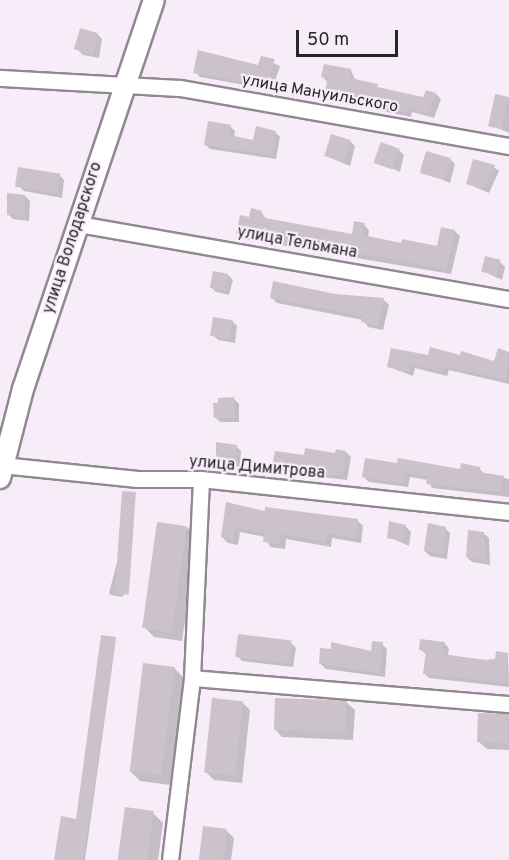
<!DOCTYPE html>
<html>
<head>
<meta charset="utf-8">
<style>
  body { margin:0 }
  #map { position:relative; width:509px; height:860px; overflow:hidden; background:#f7edf8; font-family:Overpass,sans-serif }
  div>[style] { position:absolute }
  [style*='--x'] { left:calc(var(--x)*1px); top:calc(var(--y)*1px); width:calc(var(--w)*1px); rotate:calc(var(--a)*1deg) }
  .shadow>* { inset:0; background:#0003 }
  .building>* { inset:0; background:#cbc2cc; transform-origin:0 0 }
  .roads { filter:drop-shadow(2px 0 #918892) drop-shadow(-2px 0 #918892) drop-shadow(0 2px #918892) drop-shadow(0 -2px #918892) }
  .minor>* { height:15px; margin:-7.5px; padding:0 7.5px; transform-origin:7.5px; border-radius:7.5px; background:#fff }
  .tertiary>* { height:20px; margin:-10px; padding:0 10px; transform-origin:10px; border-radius:10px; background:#fff }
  span { translate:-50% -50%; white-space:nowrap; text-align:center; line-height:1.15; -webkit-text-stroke:4.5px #f7edf8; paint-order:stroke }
  .street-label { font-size:16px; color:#292529 }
  .scale { position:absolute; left:296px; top:30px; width:102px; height:27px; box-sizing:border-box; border:3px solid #292529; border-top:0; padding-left:8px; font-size:18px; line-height:21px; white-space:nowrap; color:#292529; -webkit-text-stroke:4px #f7edf8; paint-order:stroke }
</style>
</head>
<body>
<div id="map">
  <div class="shadow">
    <i style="clip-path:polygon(97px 34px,102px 39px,99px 58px,83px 55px,78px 50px)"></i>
    <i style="clip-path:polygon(262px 58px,280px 66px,272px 90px,200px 77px,195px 72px,259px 66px)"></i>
    <i style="clip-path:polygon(351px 70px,355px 80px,381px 90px,424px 98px,427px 92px,436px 94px,441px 99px,434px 118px,412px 112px,411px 117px,331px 100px,326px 95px,328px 83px,323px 77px)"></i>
    <i style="clip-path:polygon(497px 96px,509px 98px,509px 133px,493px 126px)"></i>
    <i style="clip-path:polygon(230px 126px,235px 131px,234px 138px,254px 142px,275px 132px,280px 137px,276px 159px,210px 149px,205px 144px)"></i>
    <i style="clip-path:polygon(350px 141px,355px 146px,350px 166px,326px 156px)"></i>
    <i style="clip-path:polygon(399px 150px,404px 155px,400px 172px,377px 162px)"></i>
    <i style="clip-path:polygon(450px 159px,455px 164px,450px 183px,423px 172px)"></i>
    <i style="clip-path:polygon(494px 167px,499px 171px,489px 193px,468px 184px)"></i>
    <i style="clip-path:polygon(59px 175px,64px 180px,62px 198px,24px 191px,19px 186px)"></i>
    <i style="clip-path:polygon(25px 196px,30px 201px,29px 221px,13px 219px,8px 214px)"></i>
    <i style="clip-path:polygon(261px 212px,266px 219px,353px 235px,364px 225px,369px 230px,368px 238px,402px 245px,438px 247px,455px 231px,460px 236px,451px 274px,243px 239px,238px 234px,250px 218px)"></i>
    <i style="clip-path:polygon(500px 262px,505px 267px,502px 280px,483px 271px)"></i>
    <i style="clip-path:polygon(228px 275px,233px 280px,229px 295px,216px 292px,211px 287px)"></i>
    <i style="clip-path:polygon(335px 295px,384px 300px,389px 305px,383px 330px,368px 327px,363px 320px,277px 303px,272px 298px)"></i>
    <i style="clip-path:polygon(232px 321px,237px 326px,235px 343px,218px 340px,213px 335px)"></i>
    <i style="clip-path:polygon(499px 350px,509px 353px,509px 384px,449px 370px,447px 376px,415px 368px,413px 376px,389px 367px,429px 357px,495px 362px)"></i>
    <i style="clip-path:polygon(234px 399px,239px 404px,239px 422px,220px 422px,215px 417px)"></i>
    <i style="clip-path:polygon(236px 446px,241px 451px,240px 469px,223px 468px,218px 463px)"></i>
    <i style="clip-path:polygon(346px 452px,351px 457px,347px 480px,278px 472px,273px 467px,305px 457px)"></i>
    <i style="clip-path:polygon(367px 460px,461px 471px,479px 468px,484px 474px,509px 479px,509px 497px,432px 488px,428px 480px,410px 477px,408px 487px,369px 482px,364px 477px)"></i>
    <i style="clip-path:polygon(135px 494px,123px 597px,111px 595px,109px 593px)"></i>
    <i style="clip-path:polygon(227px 504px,266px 513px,357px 520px,363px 526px,361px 543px,332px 538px,331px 547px,286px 539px,285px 549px,270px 547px,265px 537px,240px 532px,238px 545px,228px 543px,222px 537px)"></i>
    <i style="clip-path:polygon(187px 527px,197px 538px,182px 641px,154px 637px,144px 627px)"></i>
    <i style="clip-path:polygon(406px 527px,411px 532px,409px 546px,389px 537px)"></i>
    <i style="clip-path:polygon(445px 528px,450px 533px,447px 559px,430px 556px,425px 551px)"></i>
    <i style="clip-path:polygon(483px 533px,489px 538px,490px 565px,472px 562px,467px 557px)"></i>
    <i style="clip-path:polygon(116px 639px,85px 860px,55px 860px,77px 821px)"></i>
    <i style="clip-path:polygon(291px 643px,296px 648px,293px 667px,242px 661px,237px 656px)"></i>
    <i style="clip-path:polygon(444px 643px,449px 648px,448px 656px,496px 661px,508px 654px,509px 687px,429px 678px,424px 673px,427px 655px,421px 650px)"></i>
    <i style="clip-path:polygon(382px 644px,387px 649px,385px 677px,326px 669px,321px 664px,373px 652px)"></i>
    <i style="clip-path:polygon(174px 668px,185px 679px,170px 785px,140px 781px,130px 771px)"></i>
    <i style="clip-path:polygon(242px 702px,250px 710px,242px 783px,214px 780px,206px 772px)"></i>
    <i style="clip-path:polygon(347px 703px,355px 710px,353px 740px,282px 737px,275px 729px)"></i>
    <i style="clip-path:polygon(509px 716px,509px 750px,487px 749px,479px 742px)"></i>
    <i style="clip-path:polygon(153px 813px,163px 823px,158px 860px,119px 860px)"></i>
    <i style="clip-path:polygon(226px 830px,234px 838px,231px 860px,200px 860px)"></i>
  </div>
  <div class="building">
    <i style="left:80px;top:28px;width:19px;height:22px;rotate:16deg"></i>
    <i style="clip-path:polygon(198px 50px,258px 65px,261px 56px,275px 59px,267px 86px,193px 73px)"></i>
    <i style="clip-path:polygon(324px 64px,351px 69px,350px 78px,378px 84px,377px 87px,423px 97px,426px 90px,436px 93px,429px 114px,407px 108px,406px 113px,324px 95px,328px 78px,321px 77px)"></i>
    <i style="left:495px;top:94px;width:14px;height:33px;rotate:12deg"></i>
    <i style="clip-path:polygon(208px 121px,231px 125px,229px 135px,253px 140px,256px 126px,276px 131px,271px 155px,204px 145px)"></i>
    <i style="left:331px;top:134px;width:21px;height:23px;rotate:17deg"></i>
    <i style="left:381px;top:142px;width:20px;height:22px;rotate:20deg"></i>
    <i style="left:426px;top:151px;width:26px;height:23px;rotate:16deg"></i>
    <i style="clip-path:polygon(473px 159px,495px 165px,484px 189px,466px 184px)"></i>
    <i style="left:18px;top:167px;width:43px;height:20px;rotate:9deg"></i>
    <i style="clip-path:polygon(7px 193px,25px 195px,25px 217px,7px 215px)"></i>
    <i style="clip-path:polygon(251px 208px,262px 211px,260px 217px,352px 234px,354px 221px,365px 223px,363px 235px,401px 243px,402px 239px,437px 246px,441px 227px,455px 230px,446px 270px,389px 258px,266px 243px,266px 240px,236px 234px,240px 215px,249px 217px)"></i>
    <i style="left:485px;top:256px;width:16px;height:16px;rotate:14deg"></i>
    <i style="left:213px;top:271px;width:15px;height:17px;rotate:11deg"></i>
    <i style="clip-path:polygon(273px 281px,335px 294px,384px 298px,378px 326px,361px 322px,362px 316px,270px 298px)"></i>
    <i style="left:213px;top:317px;width:20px;height:19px;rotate:9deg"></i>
    <i style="clip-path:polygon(430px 347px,460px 355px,461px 351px,494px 361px,498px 348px,509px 352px,506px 380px,444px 366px,442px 372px,410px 364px,409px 372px,387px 367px,391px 348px,428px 355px)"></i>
    <i style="clip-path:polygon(234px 397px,235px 418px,214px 418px,213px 403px,218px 403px,218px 398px)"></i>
    <i style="clip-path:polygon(216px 442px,237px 445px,236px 465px,216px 463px)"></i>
    <i style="clip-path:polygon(305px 448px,335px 453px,336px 449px,346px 451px,342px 476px,272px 467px,275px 451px,304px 455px)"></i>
    <i style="clip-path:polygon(365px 458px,397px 463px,398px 458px,460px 469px,461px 463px,480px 467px,479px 472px,504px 476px,500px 492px,426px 484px,427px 476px,405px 473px,403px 483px,379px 480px,362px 477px)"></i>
    <i style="left:122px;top:491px;width:14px;height:103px;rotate:4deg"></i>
    <i style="clip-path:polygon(226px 502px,265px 511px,265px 507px,358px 519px,356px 538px,327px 533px,326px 542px,280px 534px,280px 544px,263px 542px,264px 533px,235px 527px,233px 540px,221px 537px)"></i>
    <i style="clip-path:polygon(389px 521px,406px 525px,404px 542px,387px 538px)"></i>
    <i style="left:157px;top:522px;width:30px;height:107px;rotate:8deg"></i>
    <i style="clip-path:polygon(428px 523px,446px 527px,443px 555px,424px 551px)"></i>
    <i style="clip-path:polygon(468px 530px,484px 532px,486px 561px,466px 557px)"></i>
    <i style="left:238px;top:634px;width:54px;height:23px;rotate:7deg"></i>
    <i style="clip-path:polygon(101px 635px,116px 637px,83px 860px,54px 860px,61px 816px,76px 819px)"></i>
    <i style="clip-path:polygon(420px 639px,445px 642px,443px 654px,484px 660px,495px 659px,496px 651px,508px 653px,505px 683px,423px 674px,426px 651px,419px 650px)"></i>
    <i style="clip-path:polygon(372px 641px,383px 642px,380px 673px,319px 664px,320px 648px,331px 649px,331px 642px,371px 651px)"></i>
    <i style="left:143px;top:663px;width:32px;height:109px;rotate:7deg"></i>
    <i style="left:212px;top:698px;width:31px;height:75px;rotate:6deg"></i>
    <i style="left:275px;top:698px;width:72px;height:32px;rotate:2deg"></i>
    <i style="left:478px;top:713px;width:31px;height:29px;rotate:2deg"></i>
    <i style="left:125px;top:807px;width:29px;height:54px;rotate:8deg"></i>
    <i style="left:203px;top:826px;width:24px;height:34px;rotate:7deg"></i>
  </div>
  <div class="roads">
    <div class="minor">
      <i style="--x:0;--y:78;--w:180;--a:3.2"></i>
      <i style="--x:180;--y:88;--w:334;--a:10"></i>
      <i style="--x:78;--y:224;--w:437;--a:9.9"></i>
      <i style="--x:2;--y:465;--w:136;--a:5.9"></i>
      <i style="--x:137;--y:479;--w:64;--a:0"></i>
      <i style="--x:201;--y:479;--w:310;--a:6.1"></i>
      <i style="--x:192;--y:678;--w:318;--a:4.7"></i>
      <i style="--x:170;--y:860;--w:183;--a:-83.1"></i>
      <i style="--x:192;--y:678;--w:199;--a:-87.4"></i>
    </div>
    <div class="tertiary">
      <i style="--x:0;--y:478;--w:92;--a:-75.5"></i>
      <i style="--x:23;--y:389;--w:410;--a:-71.4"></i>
    </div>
  </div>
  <div class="street-label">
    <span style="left:320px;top:94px;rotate:10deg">улица Мануильского</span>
    <span style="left:73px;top:238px;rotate:-72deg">улица Володарского</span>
    <span style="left:297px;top:243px;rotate:10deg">улица Тельмана</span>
    <span style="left:257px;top:468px;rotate:5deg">улица Димитрова</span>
  </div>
  <div class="scale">50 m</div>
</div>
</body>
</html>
